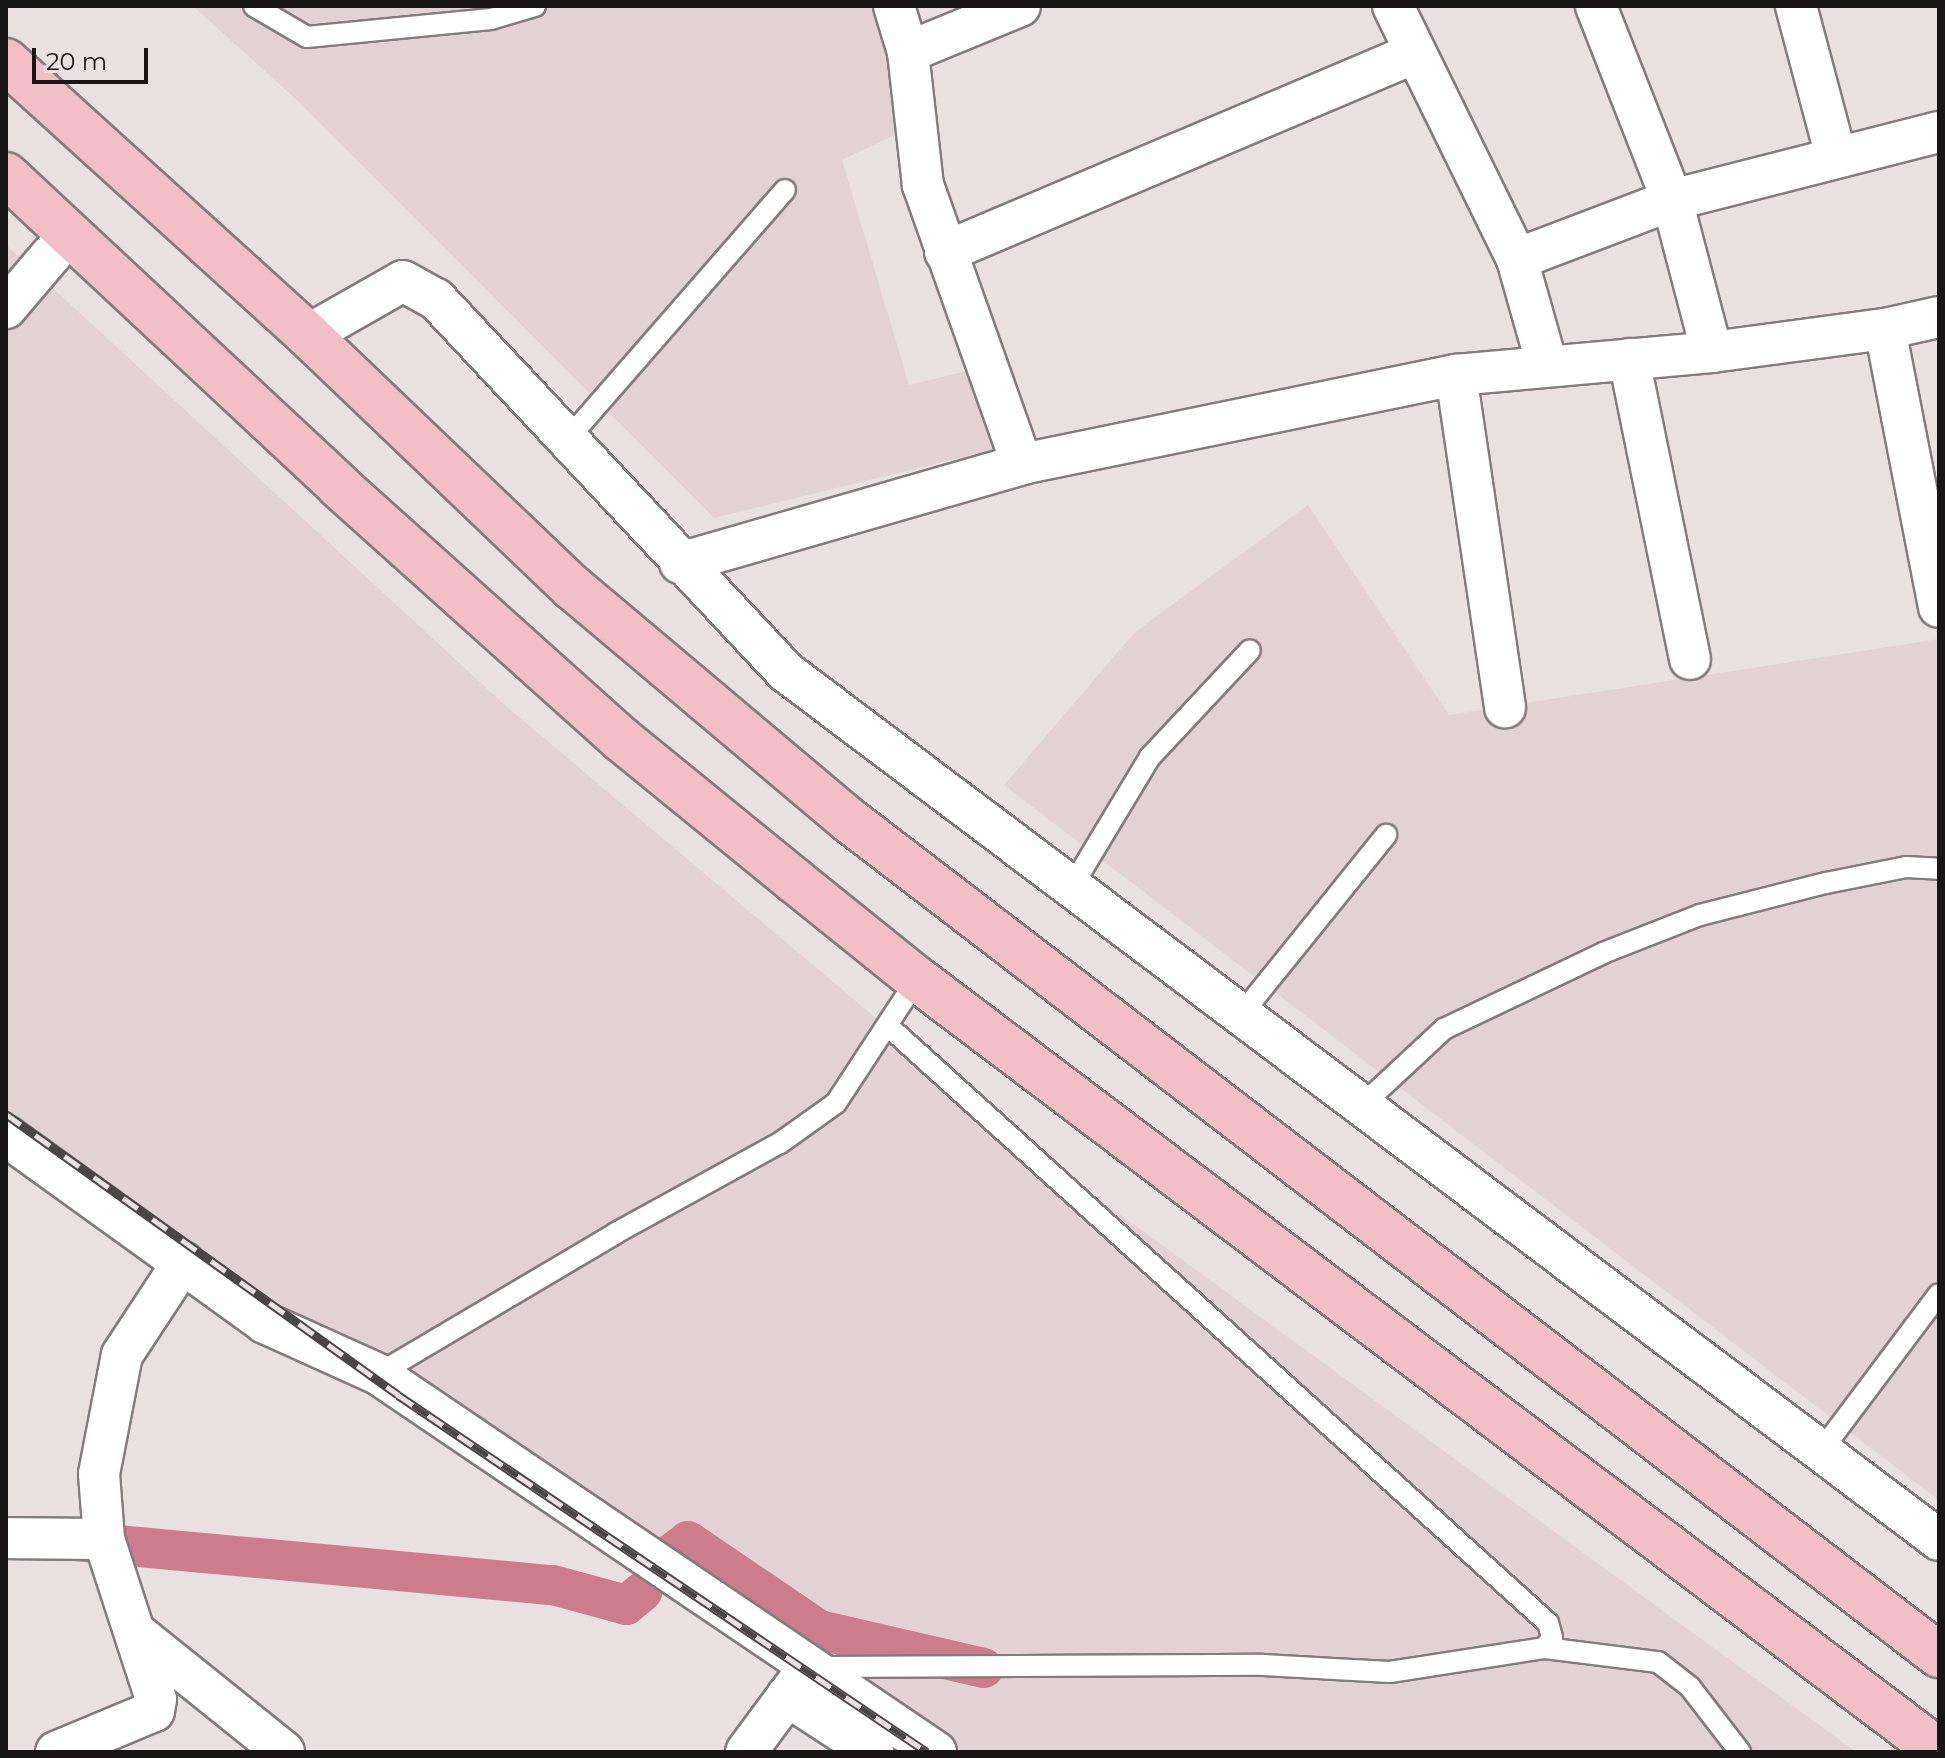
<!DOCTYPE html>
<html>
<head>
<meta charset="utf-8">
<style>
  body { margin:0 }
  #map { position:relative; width:1945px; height:1758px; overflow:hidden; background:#e8e0e1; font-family:Montserrat,sans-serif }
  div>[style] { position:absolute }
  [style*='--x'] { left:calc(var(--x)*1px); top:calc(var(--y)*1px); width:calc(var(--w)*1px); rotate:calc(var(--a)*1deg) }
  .built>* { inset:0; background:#e3d2d5 }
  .canal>* { height:40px; margin:-20px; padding:0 20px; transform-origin:20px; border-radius:20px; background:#cd7c8d }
  .roads { filter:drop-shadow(2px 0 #837b7d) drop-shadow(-2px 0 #837b7d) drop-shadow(0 2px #837b7d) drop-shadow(0 -2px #837b7d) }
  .lane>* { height:20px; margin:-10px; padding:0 10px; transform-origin:10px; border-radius:10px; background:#fff }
  .street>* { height:40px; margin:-20px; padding:0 20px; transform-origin:20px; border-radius:20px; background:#fff }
  .highway>* { height:44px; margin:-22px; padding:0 22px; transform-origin:22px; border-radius:22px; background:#f2bec8 }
  .rail>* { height:9px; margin-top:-4.5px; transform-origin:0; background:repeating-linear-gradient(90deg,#e8e0e1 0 18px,#4a4647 0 36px); box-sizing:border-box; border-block:2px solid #4a4647 }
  span { translate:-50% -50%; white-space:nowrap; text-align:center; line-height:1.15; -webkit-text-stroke:7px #e8e0e1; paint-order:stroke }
  .frame { position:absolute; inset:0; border:8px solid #181516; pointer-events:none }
  .scale { position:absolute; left:32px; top:48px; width:116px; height:36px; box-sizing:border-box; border:4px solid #181516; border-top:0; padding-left:10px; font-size:24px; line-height:28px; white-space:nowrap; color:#181516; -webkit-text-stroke:6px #e8e0e1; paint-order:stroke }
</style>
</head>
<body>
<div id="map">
  <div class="built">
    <i style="clip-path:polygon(193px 6px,877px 6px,895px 60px,899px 133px,842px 160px,909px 385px,967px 371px,1000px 448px,714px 518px,299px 102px)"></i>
    <i style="clip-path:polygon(6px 245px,507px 707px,1036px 1153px,1856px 1752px,922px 1752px,216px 1281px,6px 1114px)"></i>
    <i style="clip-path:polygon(1308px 505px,1449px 715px,1939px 639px,1939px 1500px,1004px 785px,1135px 632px)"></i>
  </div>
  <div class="canal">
    <i style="--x:75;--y:1541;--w:480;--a:5.3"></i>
    <i style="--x:553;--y:1585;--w:76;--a:15.3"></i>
    <i style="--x:626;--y:1605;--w:21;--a:-39"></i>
    <i style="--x:671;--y:1554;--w:21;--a:-37"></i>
    <i style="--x:688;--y:1541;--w:158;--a:34.2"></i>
    <i style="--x:819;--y:1630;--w:169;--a:13"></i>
  </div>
  <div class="roads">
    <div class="lane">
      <i style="--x:254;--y:6;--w:61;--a:30.3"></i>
      <i style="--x:307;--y:37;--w:185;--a:-5.6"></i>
      <i style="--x:491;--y:19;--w:46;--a:-16.5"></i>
      <i style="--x:566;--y:441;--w:333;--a:-48.9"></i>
      <i style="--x:1071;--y:888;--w:153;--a:-58.9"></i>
      <i style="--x:1150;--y:757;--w:146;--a:-46.9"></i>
      <i style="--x:1240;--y:1016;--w:233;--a:-51.1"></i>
      <i style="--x:1360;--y:1107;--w:115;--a:-42.9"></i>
      <i style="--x:1444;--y:1029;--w:176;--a:-25.5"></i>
      <i style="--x:1603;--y:953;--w:104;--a:-21.4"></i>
      <i style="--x:1700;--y:915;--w:130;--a:-14.3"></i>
      <i style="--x:1826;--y:883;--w:82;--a:-11.3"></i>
      <i style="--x:1906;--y:867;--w:33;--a:3"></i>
      <i style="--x:378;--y:1374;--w:277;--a:-30.6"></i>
      <i style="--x:616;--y:1233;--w:187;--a:-28.8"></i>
      <i style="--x:780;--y:1143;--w:69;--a:-35.5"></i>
      <i style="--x:836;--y:1103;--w:148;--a:-56.8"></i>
      <i style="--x:1821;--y:1451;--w:196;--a:-53.1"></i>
      <i style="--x:1545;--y:1648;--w:114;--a:7.1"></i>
      <i style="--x:1658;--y:1662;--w:41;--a:38"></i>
      <i style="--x:1690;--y:1687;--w:82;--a:52.4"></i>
      <i style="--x:821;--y:1667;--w:442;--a:-0.3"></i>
      <i style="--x:1263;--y:1665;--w:127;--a:3.2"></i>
      <i style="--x:1390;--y:1672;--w:157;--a:-8.8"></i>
      <i style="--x:1545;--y:1648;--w:13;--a:-58"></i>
      <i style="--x:1552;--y:1637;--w:15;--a:-106"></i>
      <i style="--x:1548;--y:1623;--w:890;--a:-137.87"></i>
    </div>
    <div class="street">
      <i style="--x:894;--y:6;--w:48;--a:73.1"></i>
      <i style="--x:908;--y:52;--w:134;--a:83.6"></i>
      <i style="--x:923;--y:185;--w:296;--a:70.5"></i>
      <i style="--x:1393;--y:6;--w:282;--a:63.9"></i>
      <i style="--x:1517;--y:259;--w:110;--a:74.2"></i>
      <i style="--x:1596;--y:6;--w:208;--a:68.6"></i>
      <i style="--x:1672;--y:200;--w:157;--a:75.3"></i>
      <i style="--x:1796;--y:6;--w:155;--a:75.1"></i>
      <i style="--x:908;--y:52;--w:121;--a:-22.3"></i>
      <i style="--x:945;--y:252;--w:510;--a:-22.95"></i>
      <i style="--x:1517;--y:259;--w:166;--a:-20.8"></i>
      <i style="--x:1672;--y:200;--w:276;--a:-14.3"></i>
      <i style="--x:6;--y:308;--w:97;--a:-49.6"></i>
      <i style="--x:1885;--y:329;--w:283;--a:79"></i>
      <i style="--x:308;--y:335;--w:109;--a:-29.6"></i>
      <i style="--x:403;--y:281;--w:38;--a:29"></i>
      <i style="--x:436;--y:299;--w:511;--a:46.82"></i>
      <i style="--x:786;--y:672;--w:1443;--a:36.97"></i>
      <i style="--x:1629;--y:359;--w:306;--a:78.5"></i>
      <i style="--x:1456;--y:375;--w:336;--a:81.6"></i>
      <i style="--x:680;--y:563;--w:356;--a:-16.1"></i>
      <i style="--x:1022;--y:464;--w:443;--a:-11.6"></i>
      <i style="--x:1456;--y:375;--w:257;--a:-5.1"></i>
      <i style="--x:1712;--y:352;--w:175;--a:-7.6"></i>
      <i style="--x:1885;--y:329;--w:55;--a:-12.5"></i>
      <i style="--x:6;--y:1136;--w:319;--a:35.8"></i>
      <i style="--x:265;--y:1323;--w:124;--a:24.3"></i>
      <i style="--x:378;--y:1374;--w:674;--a:34.11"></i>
      <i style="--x:6;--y:1538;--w:98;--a:0.6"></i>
      <i style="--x:135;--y:1632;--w:191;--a:38.8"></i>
      <i style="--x:787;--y:1696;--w:103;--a:33.1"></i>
      <i style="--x:56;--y:1752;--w:106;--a:-22.7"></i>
      <i style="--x:154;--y:1711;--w:12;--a:-81"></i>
      <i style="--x:156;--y:1699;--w:168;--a:-108"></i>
      <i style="--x:104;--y:1539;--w:65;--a:-94.4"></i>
      <i style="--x:99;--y:1474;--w:121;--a:-79.1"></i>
      <i style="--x:122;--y:1355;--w:111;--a:-56.7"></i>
      <i style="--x:746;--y:1752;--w:106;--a:-53.5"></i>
    </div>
    <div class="highway">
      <i style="--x:6;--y:61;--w:408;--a:42.2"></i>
      <i style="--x:308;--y:335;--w:365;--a:43.7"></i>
      <i style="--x:572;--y:587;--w:363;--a:40.1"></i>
      <i style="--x:850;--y:821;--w:1372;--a:37.45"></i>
      <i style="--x:6;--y:175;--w:456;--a:43"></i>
      <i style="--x:339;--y:486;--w:379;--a:41.9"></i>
      <i style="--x:621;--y:739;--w:225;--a:39.2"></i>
      <i style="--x:795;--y:881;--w:156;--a:38.8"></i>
      <i style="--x:917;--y:979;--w:1281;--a:37.07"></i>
    </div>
  </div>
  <div class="rail">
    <i style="--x:6;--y:1114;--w:482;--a:35.6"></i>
    <i style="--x:398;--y:1395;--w:638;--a:34.01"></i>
  </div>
  <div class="frame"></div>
  <div class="scale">20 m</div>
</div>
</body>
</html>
